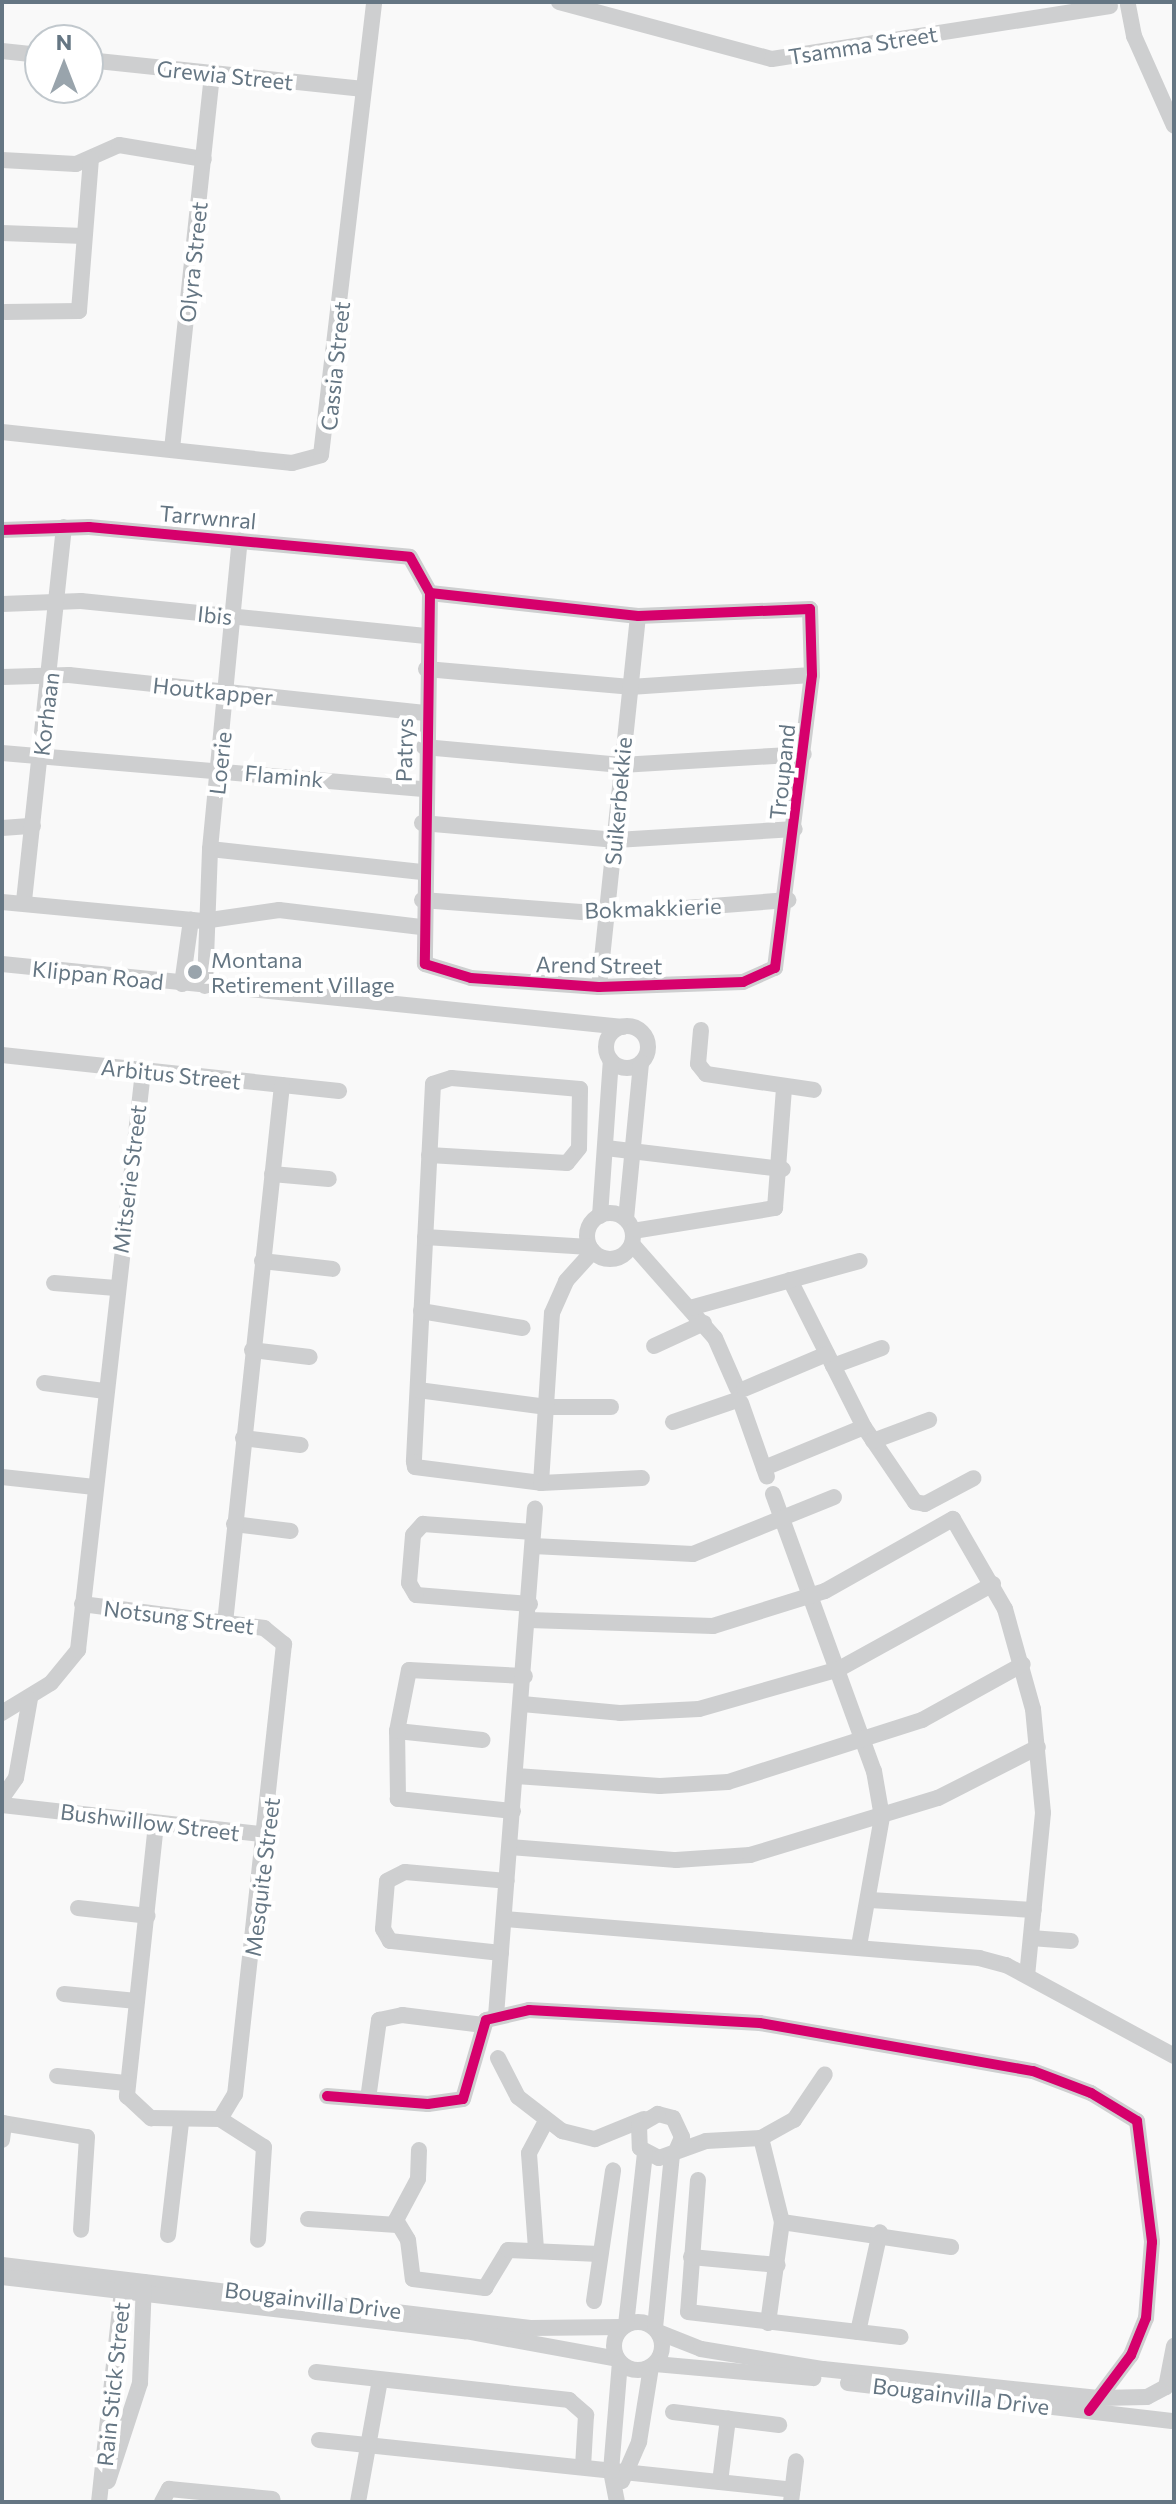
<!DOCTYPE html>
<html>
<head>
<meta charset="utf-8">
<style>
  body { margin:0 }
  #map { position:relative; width:1176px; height:2504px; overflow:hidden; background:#f9f9f9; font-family:Commissioner,sans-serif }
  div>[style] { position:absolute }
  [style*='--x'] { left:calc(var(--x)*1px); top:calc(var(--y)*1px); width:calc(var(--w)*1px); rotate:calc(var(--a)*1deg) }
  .minor>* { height:16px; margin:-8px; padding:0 8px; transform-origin:8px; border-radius:8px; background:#cecfd0 }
  .minor>.ring { margin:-8px; padding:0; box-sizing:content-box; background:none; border:16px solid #cecfd0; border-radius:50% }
  .cycleway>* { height:10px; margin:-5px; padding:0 5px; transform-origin:5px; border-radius:5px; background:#d6006c }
  .dots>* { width:22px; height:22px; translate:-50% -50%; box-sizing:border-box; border:4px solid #fff; border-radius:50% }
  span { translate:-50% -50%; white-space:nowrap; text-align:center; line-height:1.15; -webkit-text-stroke:8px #fff; paint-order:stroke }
  .street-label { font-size:22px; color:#657683 }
  .poi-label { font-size:22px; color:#657683 }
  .left { translate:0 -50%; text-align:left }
  .frame { position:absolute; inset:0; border:4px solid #657683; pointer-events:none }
  .north { position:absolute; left:24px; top:24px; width:80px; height:80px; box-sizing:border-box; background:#fff; border:2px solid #c1c8cd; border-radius:50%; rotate:0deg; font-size:22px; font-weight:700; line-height:32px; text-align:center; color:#657683 }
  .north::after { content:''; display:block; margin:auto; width:28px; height:36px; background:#99a4ac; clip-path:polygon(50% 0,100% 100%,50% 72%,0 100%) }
</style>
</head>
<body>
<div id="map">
  <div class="minor">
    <i style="--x:559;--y:2;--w:220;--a:15"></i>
    <i style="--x:772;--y:59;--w:342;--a:-8.9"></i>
    <i style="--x:1128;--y:5;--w:32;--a:79"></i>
    <i style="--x:1134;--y:36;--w:98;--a:66"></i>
    <i style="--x:2;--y:51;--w:38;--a:6"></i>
    <i style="--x:88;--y:60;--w:277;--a:6"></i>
    <i style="--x:2;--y:160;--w:74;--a:3.1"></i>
    <i style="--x:76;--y:164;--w:47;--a:-23.8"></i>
    <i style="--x:119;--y:145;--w:86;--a:9.4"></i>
    <i style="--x:2;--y:233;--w:82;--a:2.1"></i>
    <i style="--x:5;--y:312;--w:74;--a:-0.8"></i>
    <i style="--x:79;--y:311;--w:152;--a:-85.5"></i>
    <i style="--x:2;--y:432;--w:292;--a:6.1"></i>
    <i style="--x:292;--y:463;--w:30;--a:-15"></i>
    <i style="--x:321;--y:455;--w:456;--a:-83.3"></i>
    <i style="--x:172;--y:449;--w:377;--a:-83.9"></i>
    <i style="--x:2;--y:530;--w:87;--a:-2"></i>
    <i style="--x:89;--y:527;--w:322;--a:5.3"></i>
    <i style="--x:410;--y:557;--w:41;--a:60.9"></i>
    <i style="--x:430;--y:593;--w:371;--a:90.8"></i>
    <i style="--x:425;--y:964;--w:48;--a:16.9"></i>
    <i style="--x:471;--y:978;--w:128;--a:4"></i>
    <i style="--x:599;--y:987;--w:144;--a:-2"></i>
    <i style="--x:743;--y:982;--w:35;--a:-24"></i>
    <i style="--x:775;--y:968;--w:295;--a:-82.8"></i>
    <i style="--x:812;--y:675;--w:66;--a:-91.7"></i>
    <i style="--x:810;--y:609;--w:172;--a:177.7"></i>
    <i style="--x:638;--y:616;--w:209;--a:-173.7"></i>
    <i style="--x:2;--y:604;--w:79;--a:-2.2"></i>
    <i style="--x:81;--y:601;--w:349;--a:5.8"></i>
    <i style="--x:426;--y:669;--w:205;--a:5"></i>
    <i style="--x:630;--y:687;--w:182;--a:-3.8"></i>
    <i style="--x:2;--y:677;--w:67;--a:-1.7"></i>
    <i style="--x:69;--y:675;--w:358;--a:6.1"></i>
    <i style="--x:424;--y:747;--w:198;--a:5.2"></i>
    <i style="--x:621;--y:765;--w:183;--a:-3.4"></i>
    <i style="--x:2;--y:753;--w:423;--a:4.9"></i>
    <i style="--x:422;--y:823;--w:195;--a:5"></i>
    <i style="--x:616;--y:840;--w:179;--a:-3.5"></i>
    <i style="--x:2;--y:828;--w:31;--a:-4"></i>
    <i style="--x:210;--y:849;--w:213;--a:6.2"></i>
    <i style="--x:422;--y:900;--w:186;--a:4.3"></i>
    <i style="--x:607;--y:914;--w:182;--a:-4.4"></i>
    <i style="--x:24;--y:901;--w:376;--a:-83.9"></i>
    <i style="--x:2;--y:902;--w:202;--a:5.4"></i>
    <i style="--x:203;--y:921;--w:77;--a:-8.2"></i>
    <i style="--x:279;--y:910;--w:143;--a:6.8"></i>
    <i style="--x:2;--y:964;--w:624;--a:5.79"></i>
    <i style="--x:182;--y:984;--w:65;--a:-82"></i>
    <i style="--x:205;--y:986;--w:137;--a:-87.9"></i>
    <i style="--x:210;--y:849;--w:310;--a:-84.5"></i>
    <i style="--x:599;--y:987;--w:373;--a:-84"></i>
    <i class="ring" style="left:606px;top:1026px;width:26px;height:26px"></i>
    <i style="--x:701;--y:1030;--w:34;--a:95"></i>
    <i style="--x:698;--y:1064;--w:13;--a:51"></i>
    <i style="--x:706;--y:1074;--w:109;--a:8.4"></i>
    <i style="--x:2;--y:1055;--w:339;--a:6.1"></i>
    <i style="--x:606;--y:1148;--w:178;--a:6.8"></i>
    <i style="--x:429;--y:1155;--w:138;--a:3.3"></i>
    <i style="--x:567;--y:1163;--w:19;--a:-51"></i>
    <i style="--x:579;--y:1148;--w:59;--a:-89"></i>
    <i style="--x:580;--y:1089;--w:129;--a:-175.1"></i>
    <i style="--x:451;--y:1078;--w:19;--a:162"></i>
    <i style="--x:433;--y:1084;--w:378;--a:92.9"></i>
    <i style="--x:414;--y:1462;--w:5;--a:79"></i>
    <i style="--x:415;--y:1467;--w:127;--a:7.2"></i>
    <i style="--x:541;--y:1483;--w:101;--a:-2.8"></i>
    <i style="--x:272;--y:1174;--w:57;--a:5"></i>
    <i class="ring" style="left:587px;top:1213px;width:30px;height:30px"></i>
    <i style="--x:600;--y:1216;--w:156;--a:-86"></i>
    <i style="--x:626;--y:1219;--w:157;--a:-84.5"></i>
    <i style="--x:633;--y:1231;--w:144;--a:-9.2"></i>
    <i style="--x:775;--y:1208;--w:121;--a:-85.7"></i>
    <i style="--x:425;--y:1237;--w:165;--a:3.5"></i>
    <i style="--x:632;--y:1244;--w:125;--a:48.6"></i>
    <i style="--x:715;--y:1338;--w:55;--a:66.3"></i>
    <i style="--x:262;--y:1261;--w:71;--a:6.4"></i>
    <i style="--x:790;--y:1280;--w:165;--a:63.3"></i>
    <i style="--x:864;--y:1427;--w:91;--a:55.8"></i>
    <i style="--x:915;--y:1502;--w:10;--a:11"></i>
    <i style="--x:925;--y:1504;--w:55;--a:-28"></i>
    <i style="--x:54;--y:1283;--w:62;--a:4.6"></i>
    <i style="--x:690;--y:1308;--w:176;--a:-15.5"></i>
    <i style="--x:421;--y:1311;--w:103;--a:9.5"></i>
    <i style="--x:654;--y:1346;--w:55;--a:-24.7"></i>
    <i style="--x:252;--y:1350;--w:58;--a:6.9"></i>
    <i style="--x:833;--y:1366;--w:52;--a:-20.2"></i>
    <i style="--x:44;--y:1383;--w:62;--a:7.5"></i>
    <i style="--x:744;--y:1389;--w:90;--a:-22.9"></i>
    <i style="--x:418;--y:1390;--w:130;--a:7.5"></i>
    <i style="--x:547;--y:1407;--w:64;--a:0"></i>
    <i style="--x:741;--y:1403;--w:78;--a:70.6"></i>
    <i style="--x:673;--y:1422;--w:65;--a:-19"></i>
    <i style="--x:243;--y:1438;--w:58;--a:6.9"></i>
    <i style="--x:873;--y:1441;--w:60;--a:-20.6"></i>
    <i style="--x:764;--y:1468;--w:108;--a:-22.3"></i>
    <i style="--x:2;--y:1477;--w:93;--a:6.2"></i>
    <i style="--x:541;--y:1483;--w:170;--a:-86.3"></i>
    <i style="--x:552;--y:1313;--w:35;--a:-66"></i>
    <i style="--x:566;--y:1281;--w:40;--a:-48"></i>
    <i style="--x:773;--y:1494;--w:295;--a:70"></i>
    <i style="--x:874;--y:1771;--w:47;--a:80.1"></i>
    <i style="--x:882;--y:1817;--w:131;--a:100.1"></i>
    <i style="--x:234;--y:1524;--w:57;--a:7"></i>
    <i style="--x:533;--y:1546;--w:160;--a:2.9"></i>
    <i style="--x:693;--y:1554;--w:152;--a:-22"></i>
    <i style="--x:82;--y:1604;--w:184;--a:7.5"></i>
    <i style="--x:264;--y:1628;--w:26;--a:39"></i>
    <i style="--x:284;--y:1644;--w:453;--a:96.2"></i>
    <i style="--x:235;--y:2094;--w:29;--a:121"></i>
    <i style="--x:530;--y:1604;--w:114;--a:-175.5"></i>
    <i style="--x:416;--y:1595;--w:14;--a:-120"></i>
    <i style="--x:409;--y:1583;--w:48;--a:-85.2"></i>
    <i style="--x:413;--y:1535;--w:15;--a:-48"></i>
    <i style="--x:423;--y:1524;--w:110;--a:4.2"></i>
    <i style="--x:529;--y:1620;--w:184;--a:1.9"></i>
    <i style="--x:713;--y:1626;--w:117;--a:-17.4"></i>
    <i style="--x:825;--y:1591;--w:147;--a:-29.4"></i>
    <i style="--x:953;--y:1519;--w:104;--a:60"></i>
    <i style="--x:1005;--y:1609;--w:104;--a:74.4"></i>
    <i style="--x:1033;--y:1709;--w:104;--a:84.5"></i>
    <i style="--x:1043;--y:1813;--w:163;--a:95.6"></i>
    <i style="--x:225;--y:1623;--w:541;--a:-83.95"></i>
    <i style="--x:522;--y:1704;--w:98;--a:5.2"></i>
    <i style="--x:620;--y:1713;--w:79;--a:-2.9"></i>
    <i style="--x:699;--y:1709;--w:146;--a:-15.9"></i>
    <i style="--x:839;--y:1669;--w:176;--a:-28.9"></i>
    <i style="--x:2;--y:1713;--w:57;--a:-31.5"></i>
    <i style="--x:51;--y:1683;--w:43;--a:-50.7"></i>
    <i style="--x:78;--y:1650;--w:583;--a:-83.59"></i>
    <i style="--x:397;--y:1731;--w:86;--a:6"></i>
    <i style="--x:516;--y:1776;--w:144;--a:4"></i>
    <i style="--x:660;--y:1786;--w:68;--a:-3.4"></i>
    <i style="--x:728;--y:1782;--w:204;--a:-17.7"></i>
    <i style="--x:922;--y:1720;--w:115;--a:-29"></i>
    <i style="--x:2;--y:1798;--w:24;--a:-55"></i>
    <i style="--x:16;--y:1778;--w:80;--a:-80"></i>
    <i style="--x:2;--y:1805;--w:268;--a:6.4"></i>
    <i style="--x:513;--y:1811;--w:116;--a:-174"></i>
    <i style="--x:398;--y:1799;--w:68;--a:-90.8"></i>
    <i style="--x:397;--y:1731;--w:62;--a:-78.9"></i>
    <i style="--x:409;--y:1670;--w:116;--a:3"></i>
    <i style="--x:156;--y:1824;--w:274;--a:96.1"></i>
    <i style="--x:127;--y:2096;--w:33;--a:43"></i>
    <i style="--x:151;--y:2118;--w:69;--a:0.8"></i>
    <i style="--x:510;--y:1847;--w:167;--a:4.5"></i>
    <i style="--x:676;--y:1860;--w:74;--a:-3.9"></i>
    <i style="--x:750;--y:1855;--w:196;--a:-16.9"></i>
    <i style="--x:938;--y:1798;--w:112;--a:-27"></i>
    <i style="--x:870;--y:1900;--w:164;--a:3.5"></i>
    <i style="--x:78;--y:1908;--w:70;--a:6.5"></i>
    <i style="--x:504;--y:1919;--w:477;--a:4.7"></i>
    <i style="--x:979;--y:1958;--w:28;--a:15"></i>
    <i style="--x:1006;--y:1965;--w:191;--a:28.4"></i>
    <i style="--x:1031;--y:1938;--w:40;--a:4.3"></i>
    <i style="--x:501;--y:1953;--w:112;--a:-173.8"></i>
    <i style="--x:390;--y:1941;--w:14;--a:-120"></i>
    <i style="--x:383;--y:1929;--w:48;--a:-85.2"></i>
    <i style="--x:387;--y:1881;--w:20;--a:-27"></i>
    <i style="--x:405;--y:1872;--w:102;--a:5"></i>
    <i style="--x:64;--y:1994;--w:73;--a:5.5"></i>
    <i style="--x:496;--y:2016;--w:509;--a:-85.61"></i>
    <i style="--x:498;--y:2058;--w:44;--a:62.9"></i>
    <i style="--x:518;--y:2097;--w:56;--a:37.7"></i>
    <i style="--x:562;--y:2131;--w:34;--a:14"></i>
    <i style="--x:595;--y:2139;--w:53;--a:-22.2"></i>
    <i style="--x:57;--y:2076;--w:69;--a:5.8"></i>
    <i style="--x:327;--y:2096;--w:101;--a:4.5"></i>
    <i style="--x:428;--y:2104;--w:35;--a:-8"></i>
    <i style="--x:463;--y:2099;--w:82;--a:-73.8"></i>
    <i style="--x:486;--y:2020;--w:44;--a:-13.1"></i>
    <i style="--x:529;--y:2010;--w:231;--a:3.2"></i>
    <i style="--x:760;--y:2023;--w:277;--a:10"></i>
    <i style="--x:1033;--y:2071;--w:62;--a:20.8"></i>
    <i style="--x:1091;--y:2093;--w:54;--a:31.3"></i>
    <i style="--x:1137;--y:2121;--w:122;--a:82.9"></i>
    <i style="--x:1152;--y:2242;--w:76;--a:94.5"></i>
    <i style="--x:1146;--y:2318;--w:40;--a:112"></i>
    <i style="--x:1131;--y:2355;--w:70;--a:126.9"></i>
    <i style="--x:368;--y:2099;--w:80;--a:-82.1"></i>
    <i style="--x:379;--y:2020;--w:24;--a:-12"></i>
    <i style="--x:402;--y:2015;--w:82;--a:7"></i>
    <i style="--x:220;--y:2119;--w:52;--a:32.5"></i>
    <i style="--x:264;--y:2147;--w:93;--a:93.7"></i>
    <i style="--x:2;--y:2123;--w:86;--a:9.4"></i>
    <i style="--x:87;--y:2137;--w:93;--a:93.7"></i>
    <i style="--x:761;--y:2138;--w:87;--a:76"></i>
    <i style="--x:782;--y:2222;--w:102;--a:97.9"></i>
    <i style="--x:2;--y:2140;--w:17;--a:-83"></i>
    <i style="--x:677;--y:2149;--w:13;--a:-67"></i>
    <i style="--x:682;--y:2137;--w:21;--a:-115"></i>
    <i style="--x:673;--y:2118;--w:16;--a:-165"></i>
    <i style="--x:658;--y:2114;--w:22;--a:150"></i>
    <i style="--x:639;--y:2125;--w:23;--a:88"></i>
    <i style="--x:640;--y:2148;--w:21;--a:28"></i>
    <i style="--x:659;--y:2158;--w:50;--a:-19.9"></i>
    <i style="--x:706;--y:2141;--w:55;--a:-3.1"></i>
    <i style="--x:761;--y:2138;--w:38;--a:-29"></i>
    <i style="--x:794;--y:2120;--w:55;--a:-56"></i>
    <i style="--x:419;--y:2150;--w:29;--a:92"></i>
    <i style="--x:418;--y:2179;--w:47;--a:118.2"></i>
    <i style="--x:396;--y:2220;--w:23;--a:59"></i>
    <i style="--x:408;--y:2240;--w:39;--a:83"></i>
    <i style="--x:413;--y:2279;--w:73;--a:7.1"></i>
    <i style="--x:485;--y:2288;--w:44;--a:-58.8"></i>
    <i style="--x:508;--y:2250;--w:91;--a:2.5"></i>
    <i style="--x:698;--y:2180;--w:132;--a:94.3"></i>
    <i style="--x:688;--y:2312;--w:214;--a:6.7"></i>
    <i style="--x:308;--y:2219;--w:89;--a:3.9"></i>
    <i style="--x:782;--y:2222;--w:171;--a:8.4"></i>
    <i style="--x:168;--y:2235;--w:114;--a:-83.4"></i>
    <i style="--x:536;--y:2249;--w:96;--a:-94.2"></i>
    <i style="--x:529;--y:2153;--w:34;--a:-62"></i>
    <i style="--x:691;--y:2257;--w:87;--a:5.3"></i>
    <i style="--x:2;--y:2265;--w:532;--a:6.8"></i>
    <i style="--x:530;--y:2328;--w:93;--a:-0.6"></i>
    <i style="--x:2;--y:2277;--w:466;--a:6.7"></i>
    <i style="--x:465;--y:2331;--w:155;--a:10.4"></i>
    <i style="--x:594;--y:2301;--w:132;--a:-81.7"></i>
    <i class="ring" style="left:614px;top:2322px;width:32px;height:32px"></i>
    <i style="--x:626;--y:2325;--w:173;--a:-83.7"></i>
    <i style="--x:655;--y:2328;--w:175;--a:-84.4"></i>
    <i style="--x:658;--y:2332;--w:46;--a:21.6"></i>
    <i style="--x:701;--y:2349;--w:124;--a:9.3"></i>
    <i style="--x:823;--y:2369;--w:279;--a:6"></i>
    <i style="--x:1100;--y:2398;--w:47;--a:-1.2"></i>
    <i style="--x:1147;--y:2397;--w:21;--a:-28"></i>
    <i style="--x:1166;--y:2387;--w:42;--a:-79"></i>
    <i style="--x:858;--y:2332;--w:102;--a:-77.6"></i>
    <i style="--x:655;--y:2364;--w:159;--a:5.1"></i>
    <i style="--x:316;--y:2372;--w:255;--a:6.3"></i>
    <i style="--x:569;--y:2400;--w:23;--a:41"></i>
    <i style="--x:586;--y:2415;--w:52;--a:93.3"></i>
    <i style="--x:848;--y:2383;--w:326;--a:6.7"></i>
    <i style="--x:673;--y:2412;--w:107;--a:7"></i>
    <i style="--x:319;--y:2440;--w:476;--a:6"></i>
    <i style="--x:108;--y:2481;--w:103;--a:-71.9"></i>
    <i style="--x:140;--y:2383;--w:101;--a:-87.7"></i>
    <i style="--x:622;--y:2481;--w:43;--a:-66.4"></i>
    <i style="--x:639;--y:2442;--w:76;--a:-80.9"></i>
    <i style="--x:720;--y:2482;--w:64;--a:-82.8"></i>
    <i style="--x:99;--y:2502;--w:222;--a:-83.8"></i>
    <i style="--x:162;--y:2502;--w:15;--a:-62"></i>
    <i style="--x:169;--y:2489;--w:104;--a:5.5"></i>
    <i style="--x:358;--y:2502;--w:124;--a:-79.8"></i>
    <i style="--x:617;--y:2502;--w:32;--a:-101"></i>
    <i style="--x:611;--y:2471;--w:109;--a:-85.3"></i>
    <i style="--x:791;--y:2502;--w:41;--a:-83"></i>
  </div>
  <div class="cycleway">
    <i style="--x:2;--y:530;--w:87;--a:-2"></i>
    <i style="--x:89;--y:527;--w:322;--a:5.3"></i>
    <i style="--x:410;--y:557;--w:41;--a:60.9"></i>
    <i style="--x:430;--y:593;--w:371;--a:90.8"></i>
    <i style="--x:425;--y:964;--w:48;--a:16.9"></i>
    <i style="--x:471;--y:978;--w:128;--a:4"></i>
    <i style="--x:599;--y:987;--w:144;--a:-2"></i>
    <i style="--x:743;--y:982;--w:35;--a:-24"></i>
    <i style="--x:775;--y:968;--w:295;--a:-82.8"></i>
    <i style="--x:812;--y:675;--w:66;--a:-91.7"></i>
    <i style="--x:810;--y:609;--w:172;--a:177.7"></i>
    <i style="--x:638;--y:616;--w:209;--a:-173.7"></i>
    <i style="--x:327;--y:2096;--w:101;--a:4.5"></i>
    <i style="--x:428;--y:2104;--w:35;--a:-8"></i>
    <i style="--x:463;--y:2099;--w:82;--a:-73.8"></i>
    <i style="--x:486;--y:2020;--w:44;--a:-13.1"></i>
    <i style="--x:529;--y:2010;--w:231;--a:3.2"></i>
    <i style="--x:760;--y:2023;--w:277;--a:10"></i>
    <i style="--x:1033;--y:2071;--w:62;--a:20.8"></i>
    <i style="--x:1091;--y:2093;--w:54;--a:31.3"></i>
    <i style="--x:1137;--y:2121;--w:122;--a:82.9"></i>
    <i style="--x:1152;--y:2242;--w:76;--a:94.5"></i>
    <i style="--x:1146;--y:2318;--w:40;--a:112"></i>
    <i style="--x:1131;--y:2355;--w:70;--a:126.9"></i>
  </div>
  <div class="dots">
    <i style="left:195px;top:972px;background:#99a4ac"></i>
  </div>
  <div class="street-label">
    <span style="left:863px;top:45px;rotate:-9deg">Tsamma Street</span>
    <span style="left:225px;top:75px;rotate:6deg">Grewia Street</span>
    <span style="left:193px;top:262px;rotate:-84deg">Olyra Street</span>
    <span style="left:335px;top:366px;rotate:-84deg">Cassia Street</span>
    <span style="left:208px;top:517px;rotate:5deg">Tarrwnral</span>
    <span style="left:215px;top:615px;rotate:6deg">Ibis</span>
    <span style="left:213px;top:691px;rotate:6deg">Houtkapper</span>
    <span style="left:46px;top:714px;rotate:-83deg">Korhaan</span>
    <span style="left:404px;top:750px;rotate:-89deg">Patrys</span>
    <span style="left:220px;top:763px;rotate:-84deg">Loerie</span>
    <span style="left:782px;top:772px;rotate:-84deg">Troupand</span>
    <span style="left:284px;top:776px;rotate:5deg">Flamink</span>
    <span style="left:618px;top:801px;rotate:-85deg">Suikerbekkie</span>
    <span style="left:653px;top:908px;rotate:-2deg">Bokmakkierie</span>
    <span style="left:599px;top:965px;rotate:1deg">Arend Street</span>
    <span style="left:98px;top:975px;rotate:6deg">Klippan Road</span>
    <span style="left:171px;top:1074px;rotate:6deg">Arbitus Street</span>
    <span style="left:129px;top:1179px;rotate:-83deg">Mitserie Street</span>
    <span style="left:179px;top:1617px;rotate:7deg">Notsung Street</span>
    <span style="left:150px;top:1822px;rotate:7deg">Bushwillow Street</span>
    <span style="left:262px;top:1877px;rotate:-83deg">Mesquite Street</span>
    <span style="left:313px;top:2300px;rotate:7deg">Bougainvilla Drive</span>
    <span style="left:113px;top:2384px;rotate:-84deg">Rain Stick Street</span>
    <span style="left:961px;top:2396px;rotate:7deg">Bougainvilla Drive</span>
  </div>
  <div class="poi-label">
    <span class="left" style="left:211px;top:972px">Montana<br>Retirement Village</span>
  </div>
  <div class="frame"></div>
  <div class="north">N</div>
</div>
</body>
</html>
